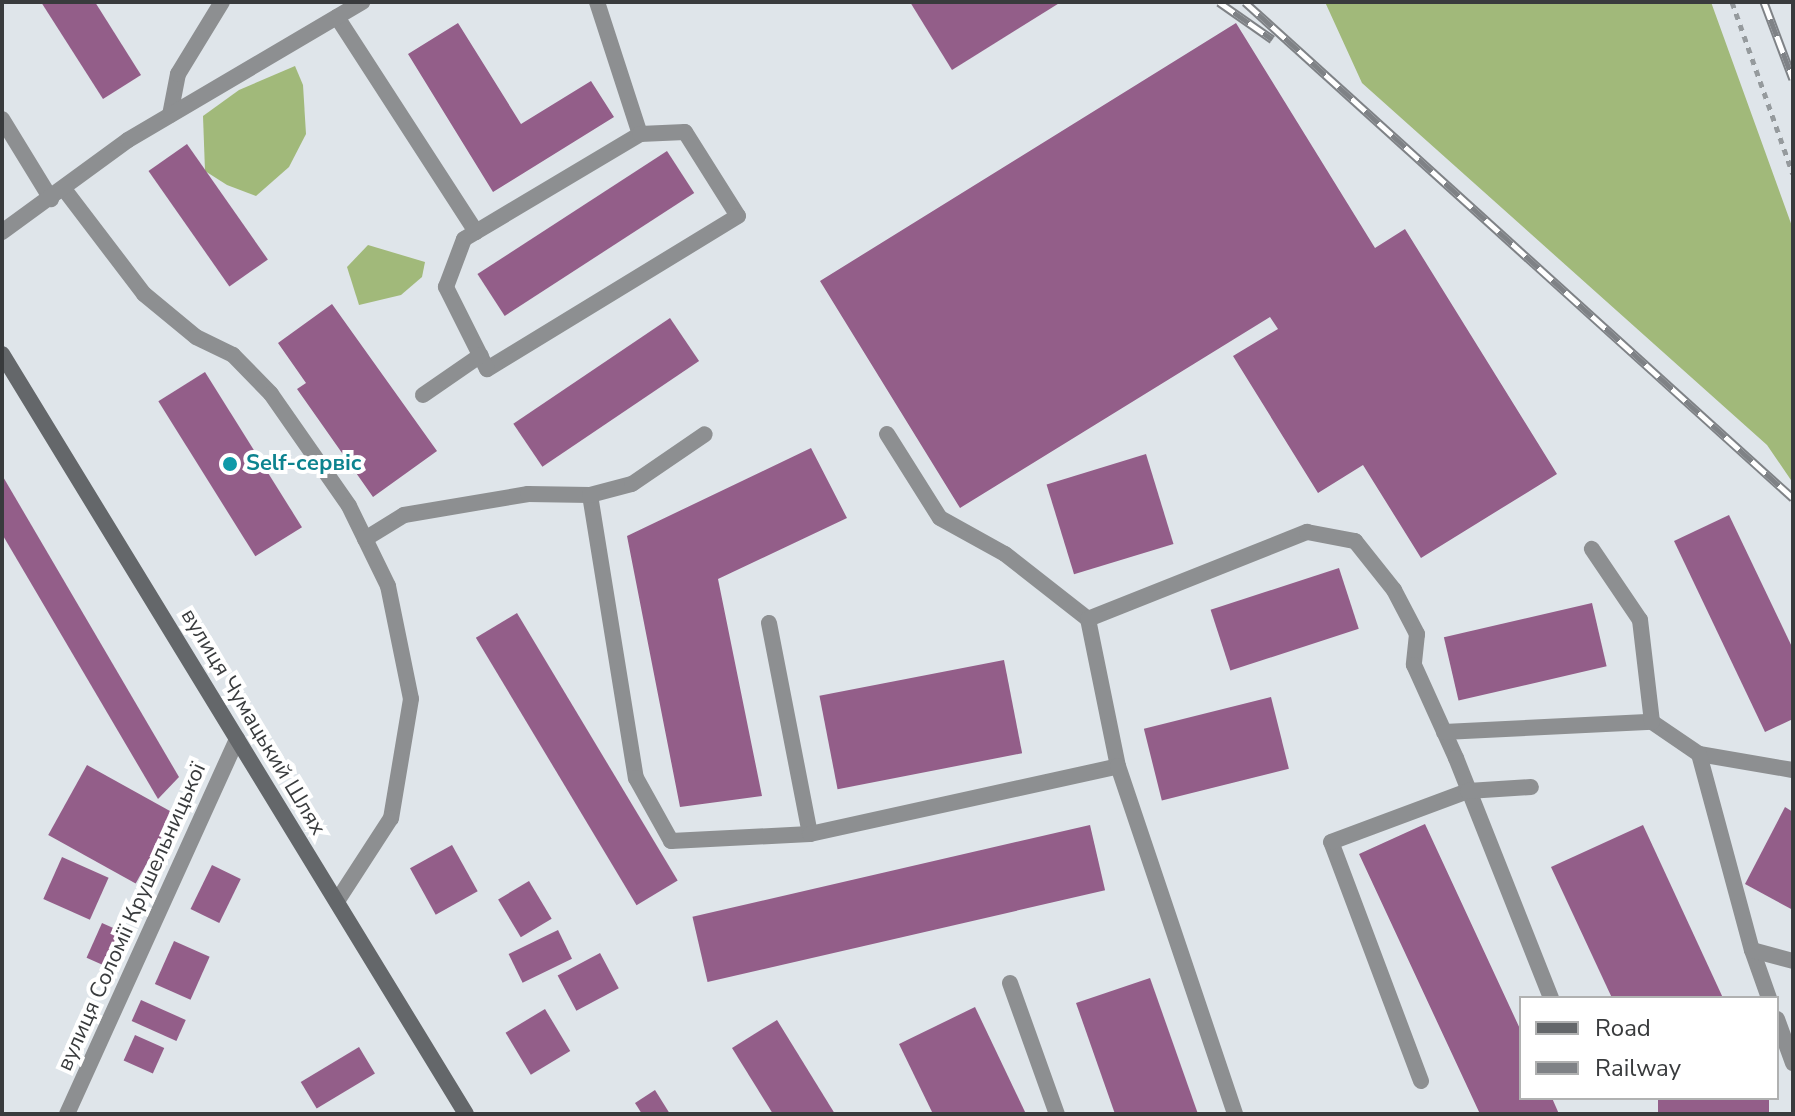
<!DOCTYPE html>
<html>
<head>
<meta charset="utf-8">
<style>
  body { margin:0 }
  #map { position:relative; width:1795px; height:1116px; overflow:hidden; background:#dfe5ea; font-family:"Nunito Sans",sans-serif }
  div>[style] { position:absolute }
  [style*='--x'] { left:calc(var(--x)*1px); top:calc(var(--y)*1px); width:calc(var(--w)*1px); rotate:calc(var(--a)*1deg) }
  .forest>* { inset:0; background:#a1b97a }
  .building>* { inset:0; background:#935e89; transform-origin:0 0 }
  .path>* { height:5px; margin-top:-2.5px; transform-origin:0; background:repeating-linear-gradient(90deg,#959a9d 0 6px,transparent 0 12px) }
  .service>* { height:16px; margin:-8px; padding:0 8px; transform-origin:8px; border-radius:8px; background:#8d8f91 }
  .minor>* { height:16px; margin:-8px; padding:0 8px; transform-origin:8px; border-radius:8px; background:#8d8f91 }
  .secondary>* { height:16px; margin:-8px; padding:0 8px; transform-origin:8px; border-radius:8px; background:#64676a }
  .rail>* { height:9px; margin-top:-4.5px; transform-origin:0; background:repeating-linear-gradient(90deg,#fff 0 18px,#7f8286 0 36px); box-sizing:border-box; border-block:2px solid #7f8286 }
  .dots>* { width:22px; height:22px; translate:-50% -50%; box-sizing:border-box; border:4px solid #fff; border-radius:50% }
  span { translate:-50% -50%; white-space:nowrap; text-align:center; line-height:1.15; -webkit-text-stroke:8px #fff; paint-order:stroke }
  .culture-label { font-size:22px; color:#0d838f; font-weight:700 }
  .left { translate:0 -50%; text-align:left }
  .street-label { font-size:22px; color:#393b3d }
  .frame { position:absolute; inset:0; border:4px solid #393b3d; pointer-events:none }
  .legend { position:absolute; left:1519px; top:996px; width:260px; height:104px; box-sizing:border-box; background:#fff; border:2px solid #b0b1b1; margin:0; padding:10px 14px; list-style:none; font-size:24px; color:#393b3d }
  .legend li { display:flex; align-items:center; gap:16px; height:40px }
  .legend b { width:40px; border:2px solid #b0b1b1 }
</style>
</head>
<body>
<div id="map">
  <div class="forest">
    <i style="clip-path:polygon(1325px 2px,1711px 2px,1793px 229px,1793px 483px,1767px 445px,1362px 83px)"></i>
    <i style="clip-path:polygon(295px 66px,303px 85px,306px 134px,289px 167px,256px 196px,227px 185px,205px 171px,203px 116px,239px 90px)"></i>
    <i style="clip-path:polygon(368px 245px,425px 262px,422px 277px,401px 295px,359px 305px,347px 267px)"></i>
  </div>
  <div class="building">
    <i style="clip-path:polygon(41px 2px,95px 2px,141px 75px,103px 99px)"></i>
    <i style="clip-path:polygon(910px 2px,1061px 2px,952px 70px)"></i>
    <i style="clip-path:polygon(458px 23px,521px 124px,591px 81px,614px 117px,493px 192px,408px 54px)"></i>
    <i style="clip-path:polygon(1236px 23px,1375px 248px,1405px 229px,1557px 474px,1421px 558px,1363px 465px,1318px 493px,1233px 356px,1278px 329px,1270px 317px,960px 508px,820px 281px)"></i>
    <i style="left:187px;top:144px;width:141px;height:47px;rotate:55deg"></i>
    <i style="left:667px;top:151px;width:50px;height:226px;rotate:57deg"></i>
    <i style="clip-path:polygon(332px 304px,437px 451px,373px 497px,297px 389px,306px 383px,278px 343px)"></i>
    <i style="left:670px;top:318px;width:52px;height:189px;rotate:56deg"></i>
    <i style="left:205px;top:372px;width:183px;height:55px;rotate:58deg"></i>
    <i style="clip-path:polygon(811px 448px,847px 518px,718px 579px,762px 796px,680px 807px,627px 536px)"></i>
    <i style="left:1146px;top:454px;width:94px;height:104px;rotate:73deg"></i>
    <i style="clip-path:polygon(2px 475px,179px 777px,158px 799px,2px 534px)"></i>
    <i style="clip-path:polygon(1729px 515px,1793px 649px,1793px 719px,1765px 732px,1674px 541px)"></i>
    <i style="left:1339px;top:568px;width:64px;height:135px;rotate:72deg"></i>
    <i style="left:1592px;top:603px;width:65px;height:152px;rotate:77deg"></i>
    <i style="left:517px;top:613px;width:312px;height:48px;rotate:59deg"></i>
    <i style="left:1004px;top:660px;width:95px;height:188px;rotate:79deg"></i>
    <i style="left:1271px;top:697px;width:74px;height:131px;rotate:76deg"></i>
    <i style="left:87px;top:765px;width:100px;height:80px;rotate:29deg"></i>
    <i style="clip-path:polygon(1785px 807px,1793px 812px,1793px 910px,1745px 884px)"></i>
    <i style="clip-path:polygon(1425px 824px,1521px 1031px,1521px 1098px,1552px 1098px,1559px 1114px,1480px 1114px,1359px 854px)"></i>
    <i style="left:1090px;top:825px;width:67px;height:408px;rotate:77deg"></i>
    <i style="clip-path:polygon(1643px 825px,1723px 998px,1612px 998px,1551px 867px)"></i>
    <i style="left:452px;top:845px;width:53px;height:48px;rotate:61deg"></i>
    <i style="left:62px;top:857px;width:51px;height:46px;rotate:24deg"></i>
    <i style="left:212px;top:865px;width:32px;height:49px;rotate:26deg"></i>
    <i style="left:529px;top:881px;width:44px;height:36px;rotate:59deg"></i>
    <i style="left:102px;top:923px;width:24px;height:38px;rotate:24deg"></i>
    <i style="left:558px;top:930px;width:32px;height:55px;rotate:64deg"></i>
    <i style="left:174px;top:941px;width:39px;height:47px;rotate:24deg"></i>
    <i style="left:600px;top:953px;width:40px;height:48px;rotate:62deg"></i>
    <i style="clip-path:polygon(1150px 978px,1198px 1114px,1115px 1114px,1076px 1003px)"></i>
    <i style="left:141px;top:1000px;width:49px;height:23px;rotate:24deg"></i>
    <i style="clip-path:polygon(975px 1007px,1026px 1114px,933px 1114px,899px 1044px)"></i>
    <i style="left:545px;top:1009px;width:49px;height:46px;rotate:59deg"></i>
    <i style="clip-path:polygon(777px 1020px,835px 1114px,773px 1114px,732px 1048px)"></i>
    <i style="left:135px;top:1035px;width:32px;height:28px;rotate:24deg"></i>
    <i style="left:359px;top:1047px;width:31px;height:68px;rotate:59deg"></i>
    <i style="clip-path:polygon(655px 1090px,670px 1114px,642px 1114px,635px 1103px)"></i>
    <i style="left:1658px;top:1098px;width:111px;height:17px"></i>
  </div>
  <div class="path">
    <i style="--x:1732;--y:2;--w:182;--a:70.5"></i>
  </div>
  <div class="service">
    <i style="--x:597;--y:2;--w:139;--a:72"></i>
    <i style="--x:337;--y:17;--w:256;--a:57.1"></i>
    <i style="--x:170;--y:115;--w:42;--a:-79"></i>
    <i style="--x:178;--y:74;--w:84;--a:-58.6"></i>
    <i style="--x:2;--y:119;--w:94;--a:58.5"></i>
    <i style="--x:685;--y:132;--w:99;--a:57.8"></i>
    <i style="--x:738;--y:216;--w:294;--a:148.6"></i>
    <i style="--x:487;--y:369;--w:92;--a:-116.6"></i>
    <i style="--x:446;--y:287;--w:51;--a:-69.4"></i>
    <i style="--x:464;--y:239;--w:205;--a:-30.8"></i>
    <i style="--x:640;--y:134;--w:45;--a:-2.5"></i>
    <i style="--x:64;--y:189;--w:132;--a:52.7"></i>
    <i style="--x:144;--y:294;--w:67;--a:39.6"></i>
    <i style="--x:196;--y:337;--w:41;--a:25.9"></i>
    <i style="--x:233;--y:355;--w:54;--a:45.7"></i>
    <i style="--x:271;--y:394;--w:136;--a:55.1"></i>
    <i style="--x:349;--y:506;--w:89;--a:64"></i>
    <i style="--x:388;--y:586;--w:115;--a:78.5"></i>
    <i style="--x:411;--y:699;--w:121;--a:99.5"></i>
    <i style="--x:391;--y:818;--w:99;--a:123"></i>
    <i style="--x:2;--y:232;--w:156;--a:-36.1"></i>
    <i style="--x:128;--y:140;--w:272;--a:-30.5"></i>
    <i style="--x:423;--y:395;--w:70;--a:-34.6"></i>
    <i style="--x:887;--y:434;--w:99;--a:57.8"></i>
    <i style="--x:940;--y:518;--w:74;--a:29"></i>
    <i style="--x:1005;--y:554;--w:105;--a:38.1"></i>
    <i style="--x:1088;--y:619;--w:150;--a:78.5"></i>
    <i style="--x:590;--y:495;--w:287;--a:80.8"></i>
    <i style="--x:636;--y:778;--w:72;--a:60.9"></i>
    <i style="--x:671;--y:841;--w:139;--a:-2.9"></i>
    <i style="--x:810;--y:834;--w:215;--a:-101"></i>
    <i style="--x:365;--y:539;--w:46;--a:-31.6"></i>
    <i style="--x:404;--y:515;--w:126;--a:-9.6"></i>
    <i style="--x:528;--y:494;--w:62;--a:0.9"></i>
    <i style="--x:590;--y:495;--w:43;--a:-14.7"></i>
    <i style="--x:632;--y:484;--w:88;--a:-34.4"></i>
    <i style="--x:1088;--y:619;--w:236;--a:-21.7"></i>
    <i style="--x:1307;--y:532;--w:49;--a:10.6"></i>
    <i style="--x:1355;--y:541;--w:63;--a:51.5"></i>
    <i style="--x:1394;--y:590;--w:50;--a:62.4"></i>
    <i style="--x:1417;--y:634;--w:31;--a:96"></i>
    <i style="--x:1414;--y:665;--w:102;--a:65.7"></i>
    <i style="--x:1456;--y:758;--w:258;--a:68.4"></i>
    <i style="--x:1652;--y:722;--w:57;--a:34.2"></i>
    <i style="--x:1699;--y:754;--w:95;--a:9.7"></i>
    <i style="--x:1444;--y:732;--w:208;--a:-2.8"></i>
    <i style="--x:1652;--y:722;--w:103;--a:-96.7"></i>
    <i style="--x:1640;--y:620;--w:86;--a:-124.1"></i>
    <i style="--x:1699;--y:754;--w:203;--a:74.9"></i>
    <i style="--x:1752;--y:950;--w:51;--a:70.5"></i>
    <i style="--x:810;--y:834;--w:315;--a:-12.4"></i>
    <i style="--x:1118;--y:766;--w:367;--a:71.4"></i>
    <i style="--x:1752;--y:950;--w:42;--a:15"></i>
    <i style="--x:1010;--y:983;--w:139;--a:70.3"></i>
    <i style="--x:1777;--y:1019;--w:47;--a:70"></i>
    <i style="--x:1421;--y:1081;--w:255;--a:-110.6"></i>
    <i style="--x:1331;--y:842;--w:146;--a:-20.4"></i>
    <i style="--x:1468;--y:791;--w:63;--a:-3.6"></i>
  </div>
  <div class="minor">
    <i style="--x:67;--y:1114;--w:412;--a:-65.6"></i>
  </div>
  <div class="secondary">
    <i style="--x:2;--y:354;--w:890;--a:58.59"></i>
  </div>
  <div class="rail">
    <i style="--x:1219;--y:2;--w:65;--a:34.9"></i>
    <i style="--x:1245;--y:2;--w:739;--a:42.15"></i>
    <i style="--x:1764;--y:2;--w:82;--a:69.4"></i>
  </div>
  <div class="dots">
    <i style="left:230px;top:464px;background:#0f9aa8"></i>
  </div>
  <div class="culture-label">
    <span class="left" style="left:246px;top:464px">Self-сервіс</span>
  </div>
  <div class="street-label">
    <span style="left:253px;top:722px;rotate:59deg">вулиця Чумацький Шлях</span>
    <span style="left:132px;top:917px;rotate:-66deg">вулиця Соломії Крушельницької</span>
  </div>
  <div class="frame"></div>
  <ul class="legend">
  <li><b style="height:10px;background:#64676a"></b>Road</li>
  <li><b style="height:10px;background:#7f8286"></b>Railway</li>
  </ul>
</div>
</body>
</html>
